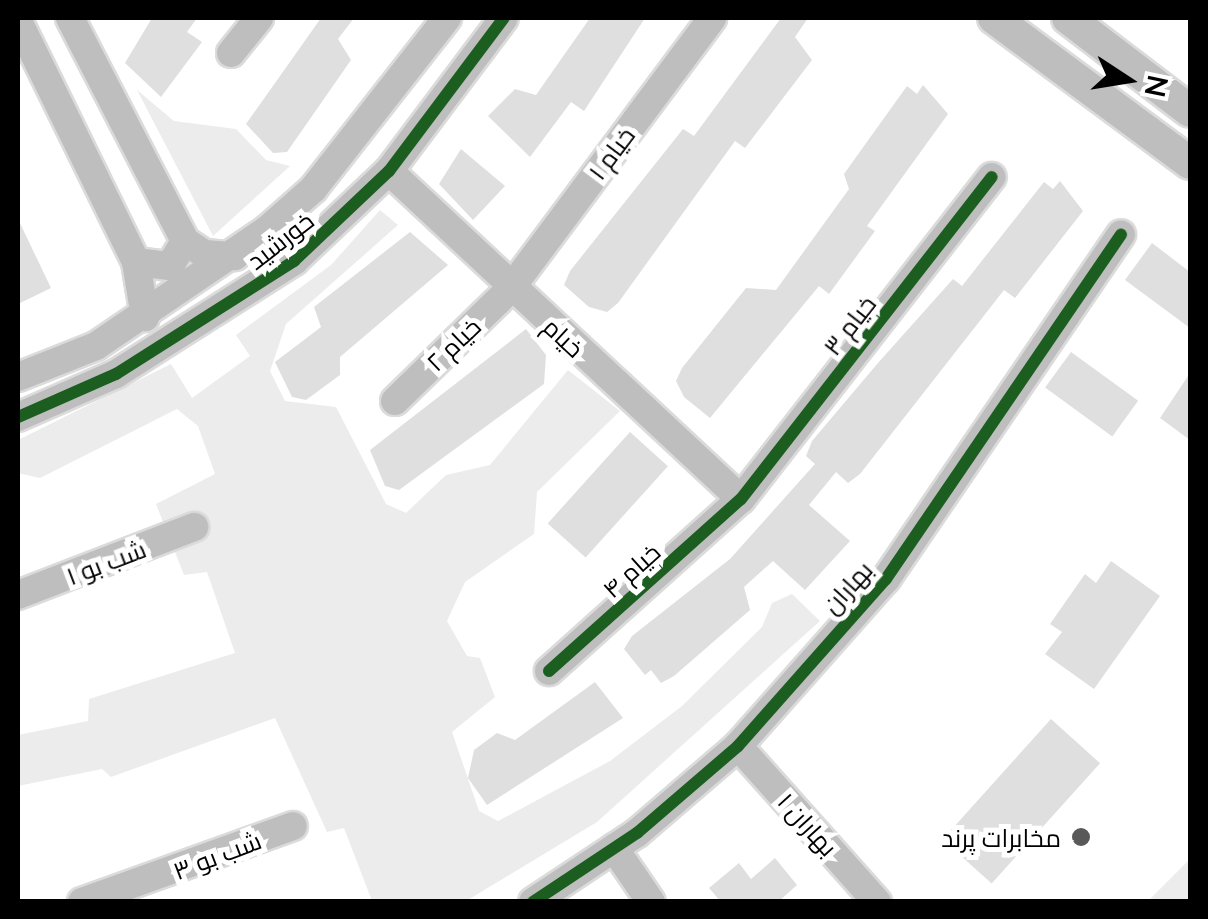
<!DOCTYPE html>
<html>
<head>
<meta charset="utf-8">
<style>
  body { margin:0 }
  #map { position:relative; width:1208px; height:919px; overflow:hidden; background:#fff; font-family:Lato,Cairo,sans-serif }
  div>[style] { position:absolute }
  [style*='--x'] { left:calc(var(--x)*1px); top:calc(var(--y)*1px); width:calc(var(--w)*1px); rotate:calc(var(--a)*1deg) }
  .green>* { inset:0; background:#ececec }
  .building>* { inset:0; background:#dfdfdf; transform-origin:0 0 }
  .roads { filter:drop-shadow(2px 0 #dbdbdb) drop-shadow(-2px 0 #dbdbdb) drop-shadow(0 2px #dbdbdb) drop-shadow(0 -2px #dbdbdb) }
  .minor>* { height:28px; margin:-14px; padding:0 14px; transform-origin:14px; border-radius:14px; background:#bebebe }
  .major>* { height:32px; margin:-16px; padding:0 16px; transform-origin:16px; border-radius:16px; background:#bebebe }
  .cycleway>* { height:12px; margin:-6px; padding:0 6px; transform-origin:6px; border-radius:6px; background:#1b5e20 }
  .dots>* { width:28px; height:28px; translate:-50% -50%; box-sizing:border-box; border:5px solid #fff; border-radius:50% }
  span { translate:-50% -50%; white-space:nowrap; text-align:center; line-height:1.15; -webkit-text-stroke:10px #fff; paint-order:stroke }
  .street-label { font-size:25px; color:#000 }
  .poi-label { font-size:25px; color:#000 }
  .right { translate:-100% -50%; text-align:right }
  .frame { position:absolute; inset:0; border:20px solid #000; pointer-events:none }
  .north { position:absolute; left:1078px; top:30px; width:100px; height:100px; -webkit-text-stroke:8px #fff; paint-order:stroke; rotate:102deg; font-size:28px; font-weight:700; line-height:40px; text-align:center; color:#000 }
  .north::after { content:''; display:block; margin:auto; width:35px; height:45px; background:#000; clip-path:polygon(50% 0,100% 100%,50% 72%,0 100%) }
</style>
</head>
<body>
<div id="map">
  <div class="green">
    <i style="clip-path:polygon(137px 90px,174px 121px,236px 129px,266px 160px,290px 166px,213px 236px)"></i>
    <i style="clip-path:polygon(380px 210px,398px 225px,286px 324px,270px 371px,285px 401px,336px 407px,386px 504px,406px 513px,446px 475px,490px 465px,568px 370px,620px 411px,537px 492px,534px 534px,465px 582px,447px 621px,467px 656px,480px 658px,495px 697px,452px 732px,479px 811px,498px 821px,610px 761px,682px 706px,762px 627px,772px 603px,792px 594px,820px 621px,597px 822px,466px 901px,372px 901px,344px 828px,327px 832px,275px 718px,111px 777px,102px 769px,18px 786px,18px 735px,88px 721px,89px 699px,235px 653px,207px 572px,184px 575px,156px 504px,215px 474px,198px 426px,177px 409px,40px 478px,18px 473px,18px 440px,171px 364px,192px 398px,250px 356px,236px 335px,331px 265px)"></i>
    <i style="clip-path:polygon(1190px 859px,1190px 901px,1148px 901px)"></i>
  </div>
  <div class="building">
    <i style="clip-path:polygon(152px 18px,197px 18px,187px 32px,202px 42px,161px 97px,125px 63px)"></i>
    <i style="clip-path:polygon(321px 18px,354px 18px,338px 39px,351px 60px,287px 152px,273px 153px,246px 124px)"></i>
    <i style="clip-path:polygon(590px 18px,645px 18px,584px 111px,571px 102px,530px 157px,488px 116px,515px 89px,536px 95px)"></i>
    <i style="clip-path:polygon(781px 18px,808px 18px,795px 37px,812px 60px,745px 148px,735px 141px,618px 303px,607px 312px,589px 307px,564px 285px,570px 271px,683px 129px,694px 136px)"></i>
    <i style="clip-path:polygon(923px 85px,948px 114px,867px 226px,875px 231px,829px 294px,819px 286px,710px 418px,684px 397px,676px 381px,682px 368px,746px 288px,776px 290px,849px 189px,844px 174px,869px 139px,907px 86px,917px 94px)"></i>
    <i style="clip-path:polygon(461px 149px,505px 186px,473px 220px,439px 184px)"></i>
    <i style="clip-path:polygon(1060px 181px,1083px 211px,1015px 298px,1004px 290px,860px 474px,848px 483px,836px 472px,809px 505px,850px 541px,805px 590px,773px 561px,744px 587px,750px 610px,674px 676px,661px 683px,651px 670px,645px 675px,624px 649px,632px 636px,730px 559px,815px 464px,806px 456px,812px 441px,878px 363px,953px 279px,962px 286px,1044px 182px,1053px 189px)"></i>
    <i style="clip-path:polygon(18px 219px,51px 288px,18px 304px)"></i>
    <i style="clip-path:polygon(410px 232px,448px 265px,340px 357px,340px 375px,306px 400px,292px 397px,275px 362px,321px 327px,314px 307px)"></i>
    <i style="clip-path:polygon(1152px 243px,1190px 272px,1190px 328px,1125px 280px)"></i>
    <i style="clip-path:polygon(526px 329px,546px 355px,544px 384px,399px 490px,385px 486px,370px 450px)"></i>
    <i style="left:1071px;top:352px;width:83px;height:44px;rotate:36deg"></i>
    <i style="clip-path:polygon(1190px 373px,1190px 440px,1160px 418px)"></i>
    <i style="left:630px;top:432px;width:51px;height:123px;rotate:42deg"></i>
    <i style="clip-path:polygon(1111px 561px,1160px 596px,1094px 689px,1045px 654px,1062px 632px,1050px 624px,1085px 574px,1096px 583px)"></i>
    <i style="clip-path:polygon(595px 682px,623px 718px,487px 805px,468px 778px,474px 750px,497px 733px,515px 740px)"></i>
    <i style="left:1051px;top:719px;width:66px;height:162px;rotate:42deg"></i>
    <i style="clip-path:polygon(775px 858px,797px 885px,778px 902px,721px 902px,709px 888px,739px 863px,751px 879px)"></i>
  </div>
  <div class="roads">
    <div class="minor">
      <i style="--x:70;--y:18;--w:251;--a:62.7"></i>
      <i style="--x:185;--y:241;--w:23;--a:34"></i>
      <i style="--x:204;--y:254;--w:31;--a:4"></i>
      <i style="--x:18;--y:21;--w:268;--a:63.9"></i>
      <i style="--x:136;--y:262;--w:56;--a:80.7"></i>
      <i style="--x:231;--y:53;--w:45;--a:-51.3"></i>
      <i style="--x:389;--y:171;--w:481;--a:43"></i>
      <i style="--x:136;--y:262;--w:34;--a:7"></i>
      <i style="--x:170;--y:266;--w:29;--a:-59"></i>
      <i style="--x:18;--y:377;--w:84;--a:-21.7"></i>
      <i style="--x:96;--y:346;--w:208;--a:-34.2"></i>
      <i style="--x:268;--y:229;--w:60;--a:-41.6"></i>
      <i style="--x:313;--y:189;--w:217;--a:-51.9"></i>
      <i style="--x:395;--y:401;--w:162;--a:-44.2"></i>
      <i style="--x:511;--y:288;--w:337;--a:-53.3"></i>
      <i style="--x:18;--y:417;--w:107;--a:-23.7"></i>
      <i style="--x:116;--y:374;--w:211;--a:-32.4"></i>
      <i style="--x:294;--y:261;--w:131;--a:-43.5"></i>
      <i style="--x:389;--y:171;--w:191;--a:-53.1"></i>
      <i style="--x:18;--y:595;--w:189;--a:-21.1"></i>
      <i style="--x:549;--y:671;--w:258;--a:-41.9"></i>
      <i style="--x:741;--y:499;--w:408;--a:-52.1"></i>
      <i style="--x:738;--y:746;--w:209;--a:48.3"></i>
      <i style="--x:614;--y:848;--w:65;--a:55.6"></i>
      <i style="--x:82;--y:902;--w:224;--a:-19.8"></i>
      <i style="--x:533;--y:902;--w:125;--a:-33.6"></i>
      <i style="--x:637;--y:833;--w:133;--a:-40.7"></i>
      <i style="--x:738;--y:746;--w:223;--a:-48.5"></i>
      <i style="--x:886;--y:579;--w:417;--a:-55.7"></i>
    </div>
    <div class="major">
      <i style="--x:994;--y:18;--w:244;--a:36.5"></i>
      <i style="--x:1068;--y:18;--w:153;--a:37.3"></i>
    </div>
  </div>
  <div class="cycleway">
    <i style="--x:18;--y:417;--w:107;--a:-23.7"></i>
    <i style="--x:116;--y:374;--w:211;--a:-32.4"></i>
    <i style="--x:294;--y:261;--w:131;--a:-43.5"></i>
    <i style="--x:389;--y:171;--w:191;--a:-53.1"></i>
    <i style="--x:549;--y:671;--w:258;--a:-41.9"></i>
    <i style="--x:741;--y:499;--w:408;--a:-52.1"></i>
    <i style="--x:533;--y:902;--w:125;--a:-33.6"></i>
    <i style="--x:637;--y:833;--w:133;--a:-40.7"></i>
    <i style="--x:738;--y:746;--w:223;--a:-48.5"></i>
    <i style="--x:886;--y:579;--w:417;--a:-55.7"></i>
  </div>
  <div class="dots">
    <i style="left:1081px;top:837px;background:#595959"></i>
  </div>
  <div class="street-label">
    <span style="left:611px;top:153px;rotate:-53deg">خیام ۱</span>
    <span style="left:280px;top:240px;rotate:-38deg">خورشید</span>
    <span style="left:849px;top:325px;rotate:-52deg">خیام ۳</span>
    <span style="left:564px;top:337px;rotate:43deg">خیام</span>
    <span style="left:453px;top:344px;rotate:-44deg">خیام ۲</span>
    <span style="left:106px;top:562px;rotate:-21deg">شب بو ۱</span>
    <span style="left:631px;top:570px;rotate:-42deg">خیام ۴</span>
    <span style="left:847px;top:587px;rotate:-48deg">بهاران</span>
    <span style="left:808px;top:824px;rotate:48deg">بهاران ۱</span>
    <span style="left:217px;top:855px;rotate:-21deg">شب بو ۳</span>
  </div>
  <div class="poi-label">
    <span class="right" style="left:1061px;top:837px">مخابرات پرند</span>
  </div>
  <div class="frame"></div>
  <div class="north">N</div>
</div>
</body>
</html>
